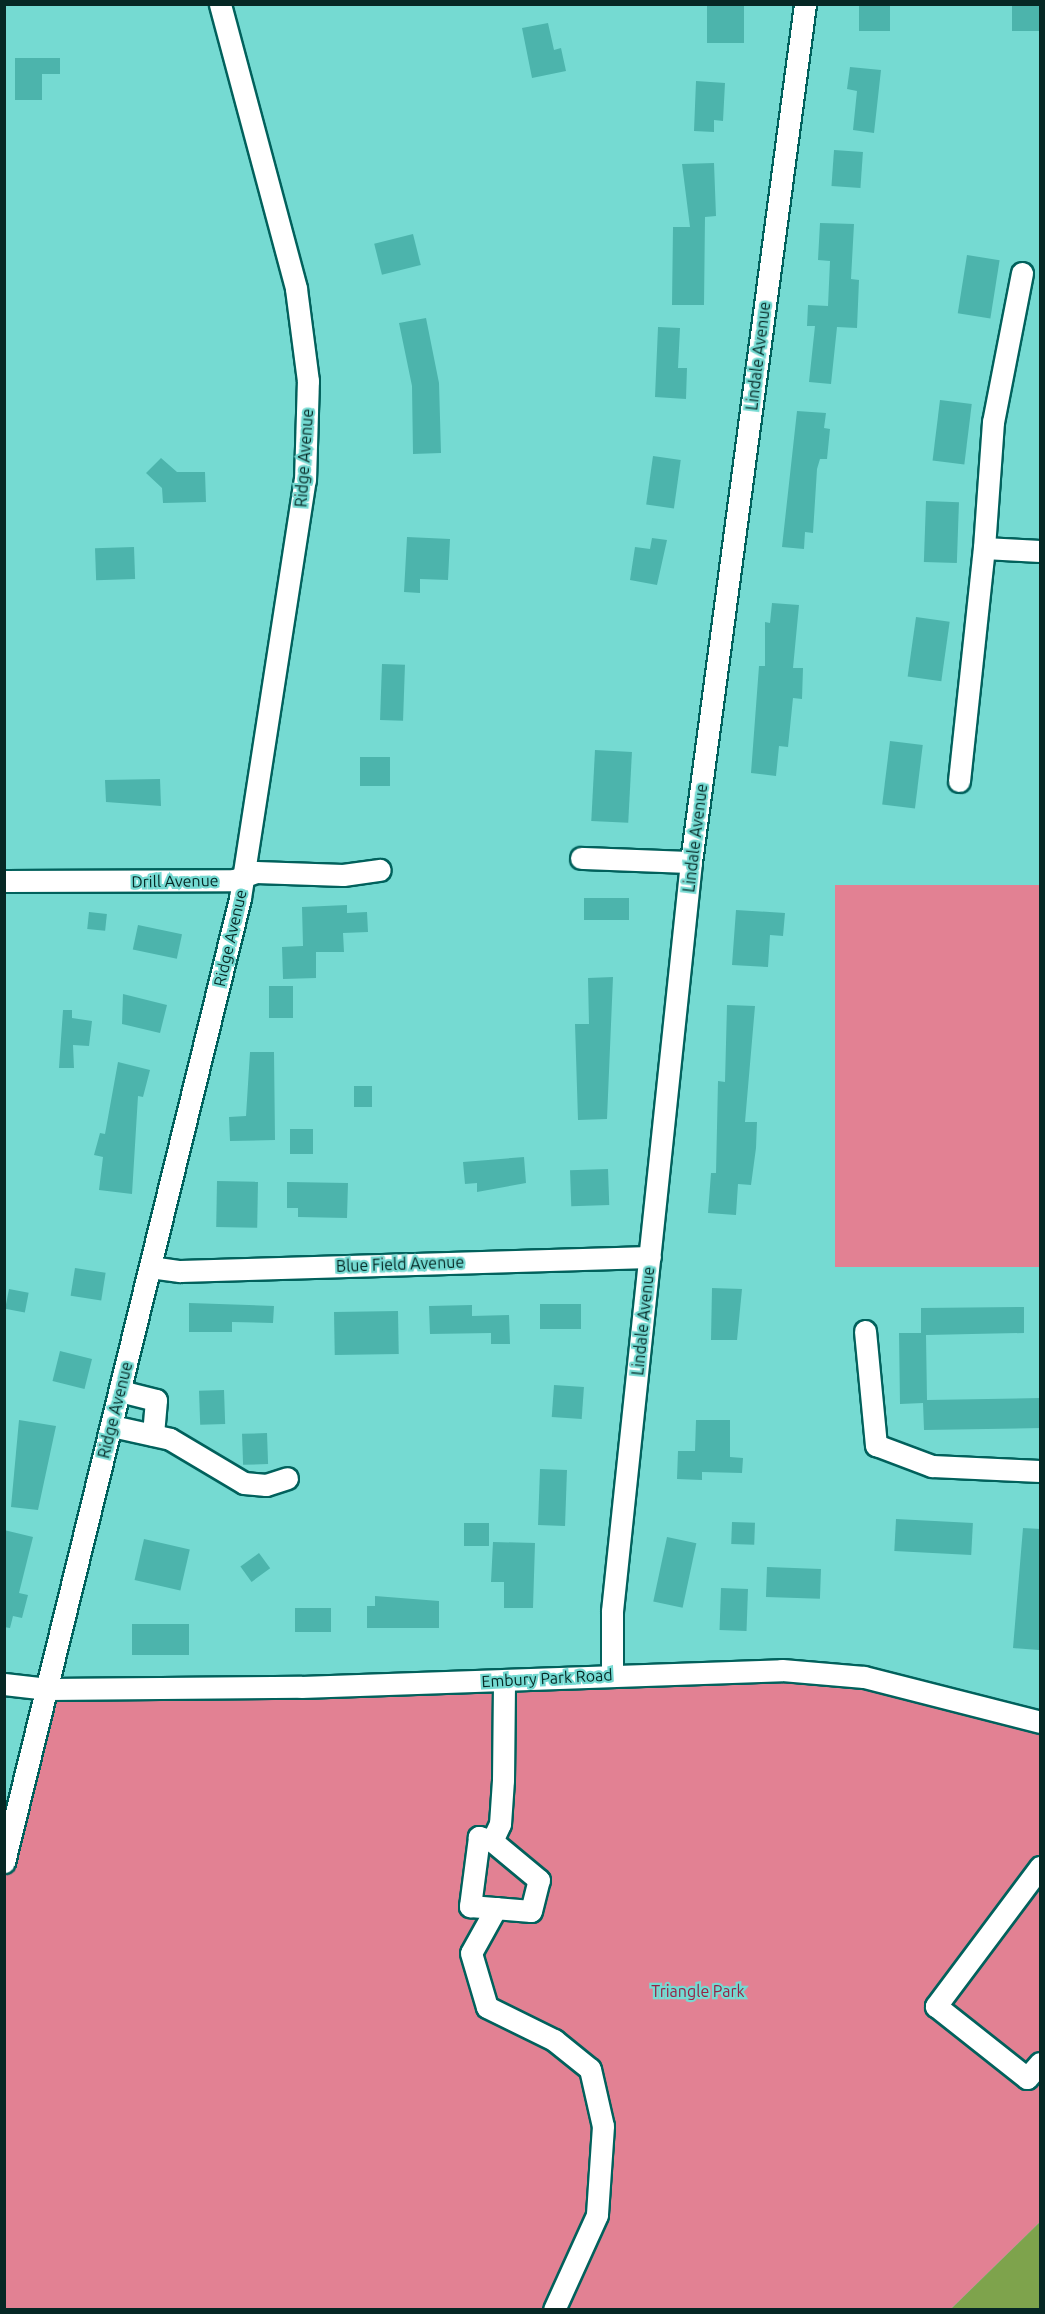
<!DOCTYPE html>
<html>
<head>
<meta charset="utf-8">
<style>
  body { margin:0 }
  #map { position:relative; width:1045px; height:2314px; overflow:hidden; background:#75dad2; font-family:Ubuntu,sans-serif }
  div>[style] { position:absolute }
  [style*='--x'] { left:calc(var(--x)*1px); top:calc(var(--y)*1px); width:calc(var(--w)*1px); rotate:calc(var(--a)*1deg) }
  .green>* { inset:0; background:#e28193; transform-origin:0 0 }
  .water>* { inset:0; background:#7ea34c }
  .building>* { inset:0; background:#4cb4ac; transform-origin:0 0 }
  .roads { filter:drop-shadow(2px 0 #01615c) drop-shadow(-2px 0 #01615c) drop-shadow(0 2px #01615c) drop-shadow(0 -2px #01615c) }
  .minor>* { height:21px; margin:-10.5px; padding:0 10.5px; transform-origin:10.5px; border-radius:10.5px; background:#fff }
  span { translate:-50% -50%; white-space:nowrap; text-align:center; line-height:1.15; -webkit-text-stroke:4.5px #75dad2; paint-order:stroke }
  .street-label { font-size:16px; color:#062825 }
  .park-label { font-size:16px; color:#972144 }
  .frame { position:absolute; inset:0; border:6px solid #062825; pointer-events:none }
</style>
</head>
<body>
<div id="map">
  <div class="green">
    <i style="left:1040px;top:885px;width:382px;height:205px;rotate:90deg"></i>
    <i style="clip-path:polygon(782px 1670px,1040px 1722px,1040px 2222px,951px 2309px,5px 2310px,5px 1862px,48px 1689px)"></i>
  </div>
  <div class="water">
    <i style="clip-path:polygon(1040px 2222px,1040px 2309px,951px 2309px)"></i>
  </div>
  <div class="building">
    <i style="left:707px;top:4px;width:37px;height:39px"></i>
    <i style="left:859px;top:4px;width:31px;height:27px"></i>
    <i style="left:1012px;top:4px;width:29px;height:27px"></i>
    <i style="clip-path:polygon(548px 23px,554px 50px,561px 48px,566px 71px,532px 78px,522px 28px)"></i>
    <i style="clip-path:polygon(15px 58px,60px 58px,60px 74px,42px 74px,42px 100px,15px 100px)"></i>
    <i style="clip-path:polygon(850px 67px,881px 70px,874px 133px,853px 130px,857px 91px,847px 89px)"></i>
    <i style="clip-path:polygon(696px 81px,725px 83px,723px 121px,714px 120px,714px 132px,694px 131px)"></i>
    <i style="left:834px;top:150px;width:29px;height:36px;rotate:4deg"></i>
    <i style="clip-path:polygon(714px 163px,716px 216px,705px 217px,704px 305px,672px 305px,673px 227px,690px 227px,682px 164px)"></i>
    <i style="clip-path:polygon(820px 223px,854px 224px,851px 279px,859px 280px,857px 328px,837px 327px,831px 384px,809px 382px,815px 326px,807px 326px,808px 305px,828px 306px,830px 261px,818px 260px)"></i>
    <i style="left:413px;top:234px;width:32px;height:40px;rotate:76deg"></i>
    <i style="left:967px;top:255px;width:33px;height:59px;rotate:9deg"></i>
    <i style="clip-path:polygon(426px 318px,439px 383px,441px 453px,413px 454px,412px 386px,399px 323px)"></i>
    <i style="clip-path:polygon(658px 327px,680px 328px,678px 368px,687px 368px,686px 399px,655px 397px)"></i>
    <i style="left:940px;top:400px;width:32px;height:61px;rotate:7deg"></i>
    <i style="clip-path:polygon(797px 411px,826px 413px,824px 428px,830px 429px,827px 459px,820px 459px,817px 469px,813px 533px,805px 532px,804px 549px,782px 547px)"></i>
    <i style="left:653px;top:456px;width:28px;height:49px;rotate:8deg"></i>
    <i style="clip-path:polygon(161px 458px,177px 472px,205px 472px,206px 502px,163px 503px,162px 488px,146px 473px)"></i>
    <i style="left:926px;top:501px;width:33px;height:61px;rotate:2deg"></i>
    <i style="clip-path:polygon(407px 537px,450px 539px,448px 580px,420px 579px,420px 593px,404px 592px)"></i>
    <i style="clip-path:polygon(652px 538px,667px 540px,657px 585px,630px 580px,635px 547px,650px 549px)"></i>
    <i style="left:134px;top:547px;width:32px;height:39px;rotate:88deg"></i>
    <i style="clip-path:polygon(772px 603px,799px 605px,793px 668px,803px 668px,802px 699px,793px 698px,788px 747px,779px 746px,776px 776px,751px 773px,759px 666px,765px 666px,765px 622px,770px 623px)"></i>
    <i style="left:916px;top:617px;width:34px;height:60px;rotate:8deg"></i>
    <i style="left:382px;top:664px;width:23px;height:56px;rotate:2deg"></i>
    <i style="left:890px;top:741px;width:33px;height:64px;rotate:7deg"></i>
    <i style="left:595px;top:750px;width:37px;height:71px;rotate:3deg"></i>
    <i style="left:360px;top:757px;width:30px;height:29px"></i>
    <i style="clip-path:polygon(160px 779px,161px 806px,106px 802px,105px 780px)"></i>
    <i style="left:629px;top:898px;width:22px;height:45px;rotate:90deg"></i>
    <i style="clip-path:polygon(347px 905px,347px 913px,367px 912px,368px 932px,343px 933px,344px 952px,316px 952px,316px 978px,283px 979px,282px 947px,303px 946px,302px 907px)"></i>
    <i style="clip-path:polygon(736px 910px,785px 913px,783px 936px,770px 935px,768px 967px,732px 965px)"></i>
    <i style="left:89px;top:912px;width:18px;height:17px;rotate:6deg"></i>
    <i style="left:138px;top:925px;width:45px;height:25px;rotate:12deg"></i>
    <i style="clip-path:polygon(613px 977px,607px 1119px,578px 1120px,575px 1024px,589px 1024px,588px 978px)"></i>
    <i style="left:293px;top:986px;width:32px;height:24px;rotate:90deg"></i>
    <i style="clip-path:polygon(123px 994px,167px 1005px,160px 1033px,122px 1024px)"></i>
    <i style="clip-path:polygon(727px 1005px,755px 1006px,745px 1122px,757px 1122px,756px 1148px,751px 1185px,738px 1184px,736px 1215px,708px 1213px,711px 1173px,716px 1173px,718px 1081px,725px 1082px)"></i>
    <i style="clip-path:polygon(63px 1010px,72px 1010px,72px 1018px,92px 1021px,89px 1046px,73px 1045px,74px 1068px,59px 1068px)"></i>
    <i style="clip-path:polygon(250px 1052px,274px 1052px,275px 1140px,230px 1141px,229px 1117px,246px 1116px)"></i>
    <i style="clip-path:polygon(118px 1062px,150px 1070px,143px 1097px,138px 1096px,132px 1194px,99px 1190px,103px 1157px,94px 1155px,100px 1133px,105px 1134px)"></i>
    <i style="left:354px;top:1086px;width:18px;height:21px"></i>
    <i style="left:290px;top:1129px;width:23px;height:25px"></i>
    <i style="clip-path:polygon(524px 1157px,526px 1183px,477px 1192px,477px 1183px,465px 1184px,463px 1162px)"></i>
    <i style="left:608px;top:1169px;width:36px;height:38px;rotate:88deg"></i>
    <i style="left:217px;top:1181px;width:41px;height:46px;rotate:1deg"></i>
    <i style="clip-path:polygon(287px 1182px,348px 1183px,347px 1218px,298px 1217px,298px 1208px,287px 1208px)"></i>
    <i style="left:75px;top:1268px;width:31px;height:28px;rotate:9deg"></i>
    <i style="clip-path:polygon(712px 1288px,742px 1289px,737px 1340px,711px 1340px)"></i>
    <i style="left:9px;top:1289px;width:20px;height:20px;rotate:11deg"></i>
    <i style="clip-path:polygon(189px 1303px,274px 1306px,273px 1323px,232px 1322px,232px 1332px,189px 1332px)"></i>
    <i style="left:581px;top:1304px;width:25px;height:41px;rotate:90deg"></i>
    <i style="clip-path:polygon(472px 1305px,472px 1316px,509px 1315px,510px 1344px,491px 1344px,491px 1333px,430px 1334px,429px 1306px)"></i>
    <i style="clip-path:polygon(1024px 1307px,1024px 1333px,926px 1335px,927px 1400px,1041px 1398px,1041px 1428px,924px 1430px,923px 1403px,900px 1404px,899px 1333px,921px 1333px,921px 1308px)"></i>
    <i style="left:398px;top:1311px;width:43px;height:64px;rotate:89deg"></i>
    <i style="left:60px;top:1351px;width:33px;height:31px;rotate:14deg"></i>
    <i style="left:554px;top:1385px;width:30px;height:32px;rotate:4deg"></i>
    <i style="left:224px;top:1390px;width:34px;height:25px;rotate:88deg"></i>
    <i style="clip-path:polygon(19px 1420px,56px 1426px,38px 1510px,11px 1507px)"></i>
    <i style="clip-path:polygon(696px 1420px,730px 1420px,730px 1457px,743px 1458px,742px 1473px,702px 1472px,702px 1480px,677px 1479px,678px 1451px,695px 1451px)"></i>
    <i style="left:267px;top:1433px;width:31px;height:25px;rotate:88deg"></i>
    <i style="left:540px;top:1469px;width:27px;height:56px;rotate:2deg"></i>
    <i style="left:896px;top:1519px;width:77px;height:32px;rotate:3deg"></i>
    <i style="left:732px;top:1522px;width:23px;height:22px;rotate:2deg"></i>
    <i style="left:464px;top:1523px;width:25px;height:23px"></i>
    <i style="clip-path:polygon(1023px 1528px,1041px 1529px,1039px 1650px,1013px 1648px)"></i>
    <i style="clip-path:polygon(4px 1530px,33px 1537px,19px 1593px,28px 1595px,22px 1618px,13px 1616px,10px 1628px,4px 1627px)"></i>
    <i style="left:667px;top:1537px;width:30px;height:66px;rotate:12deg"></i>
    <i style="left:144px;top:1539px;width:47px;height:42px;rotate:13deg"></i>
    <i style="clip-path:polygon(493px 1542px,535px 1543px,533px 1608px,504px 1608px,504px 1582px,491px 1582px)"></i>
    <i style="left:259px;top:1553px;width:19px;height:23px;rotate:54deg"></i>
    <i style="left:767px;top:1567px;width:54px;height:30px;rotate:2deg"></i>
    <i style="left:721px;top:1588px;width:27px;height:42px;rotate:2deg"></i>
    <i style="clip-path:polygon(375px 1596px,439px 1601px,439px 1628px,367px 1628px,367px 1606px,375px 1606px)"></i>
    <i style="left:331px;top:1608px;width:24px;height:36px;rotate:90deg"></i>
    <i style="left:189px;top:1624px;width:31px;height:57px;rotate:90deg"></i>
  </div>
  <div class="roads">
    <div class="minor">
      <i style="--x:1022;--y:273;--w:152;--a:101"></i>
      <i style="--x:993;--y:422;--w:126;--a:94.1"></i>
      <i style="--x:984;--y:548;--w:56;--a:3.1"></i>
      <i style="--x:959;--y:781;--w:234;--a:-83.9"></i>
      <i style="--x:581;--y:858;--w:110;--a:2.1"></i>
      <i style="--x:4;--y:881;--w:230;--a:-0.2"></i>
      <i style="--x:234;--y:880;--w:23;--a:-20"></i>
      <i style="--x:256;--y:872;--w:87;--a:2"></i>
      <i style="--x:343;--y:875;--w:37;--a:-8"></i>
      <i style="--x:150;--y:1267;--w:30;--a:8"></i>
      <i style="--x:180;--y:1271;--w:470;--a:-1.7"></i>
      <i style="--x:865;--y:1331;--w:115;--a:84.5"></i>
      <i style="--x:876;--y:1445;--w:60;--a:20.6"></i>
      <i style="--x:932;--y:1466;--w:108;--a:2.7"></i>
      <i style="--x:120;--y:1391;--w:37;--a:14"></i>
      <i style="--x:156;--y:1400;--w:35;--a:95"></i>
      <i style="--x:112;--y:1426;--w:59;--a:12.6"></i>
      <i style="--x:170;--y:1439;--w:86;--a:30.7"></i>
      <i style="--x:244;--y:1483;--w:22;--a:5"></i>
      <i style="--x:266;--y:1485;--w:22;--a:-18"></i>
      <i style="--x:612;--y:1674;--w:63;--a:-90"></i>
      <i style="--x:612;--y:1611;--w:753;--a:-83.98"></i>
      <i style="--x:691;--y:862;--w:866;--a:-82.43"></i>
      <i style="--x:4;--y:1684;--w:44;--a:6.5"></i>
      <i style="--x:48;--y:1689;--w:253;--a:-0.5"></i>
      <i style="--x:301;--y:1687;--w:481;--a:-2"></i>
      <i style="--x:782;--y:1670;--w:82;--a:4.9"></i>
      <i style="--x:864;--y:1677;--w:182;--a:14.3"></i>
      <i style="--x:492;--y:1841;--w:14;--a:-163"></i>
      <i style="--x:479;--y:1837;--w:70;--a:97.4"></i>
      <i style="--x:470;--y:1906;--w:61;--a:4.7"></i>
      <i style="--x:531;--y:1911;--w:32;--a:-76"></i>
      <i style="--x:539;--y:1880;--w:61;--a:-140.3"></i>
      <i style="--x:492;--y:1841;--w:19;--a:-65"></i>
      <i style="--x:500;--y:1824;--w:44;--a:-86.1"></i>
      <i style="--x:503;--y:1780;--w:100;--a:-89.4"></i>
      <i style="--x:4;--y:1862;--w:992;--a:-76.24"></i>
      <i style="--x:240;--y:898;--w:423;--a:-81.2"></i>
      <i style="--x:305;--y:480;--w:99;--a:-88.3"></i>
      <i style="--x:308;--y:381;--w:94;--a:-97.4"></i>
      <i style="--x:296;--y:288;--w:294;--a:-105"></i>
      <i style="--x:1040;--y:1867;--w:174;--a:126.8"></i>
      <i style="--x:936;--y:2006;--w:116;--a:38.4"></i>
      <i style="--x:1027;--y:2078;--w:20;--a:-49"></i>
      <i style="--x:496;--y:1908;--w:51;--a:119.1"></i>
      <i style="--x:471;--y:1953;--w:56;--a:73.5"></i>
      <i style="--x:487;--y:2007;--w:75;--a:26.2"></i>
      <i style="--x:554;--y:2040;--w:46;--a:38.9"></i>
      <i style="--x:590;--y:2069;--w:58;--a:77.2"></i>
      <i style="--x:603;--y:2126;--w:89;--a:93.9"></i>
      <i style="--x:597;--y:2215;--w:104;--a:114.4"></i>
    </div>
  </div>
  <div class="street-label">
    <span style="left:758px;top:356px;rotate:-83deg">Lindale Avenue</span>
    <span style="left:304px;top:458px;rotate:-86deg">Ridge Avenue</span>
    <span style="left:695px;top:838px;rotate:-83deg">Lindale Avenue</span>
    <span style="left:175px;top:881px;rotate:-1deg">Drill Avenue</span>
    <span style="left:230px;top:938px;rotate:-77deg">Ridge Avenue</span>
    <span style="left:400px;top:1264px;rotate:-2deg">Blue Field Avenue</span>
    <span style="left:643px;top:1321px;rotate:-84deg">Lindale Avenue</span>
    <span style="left:115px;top:1410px;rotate:-76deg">Ridge Avenue</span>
    <span style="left:547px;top:1678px;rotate:-3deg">Embury Park Road</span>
  </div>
  <div class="park-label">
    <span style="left:698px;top:1991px">Triangle Park</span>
  </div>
  <div class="frame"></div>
</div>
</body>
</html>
